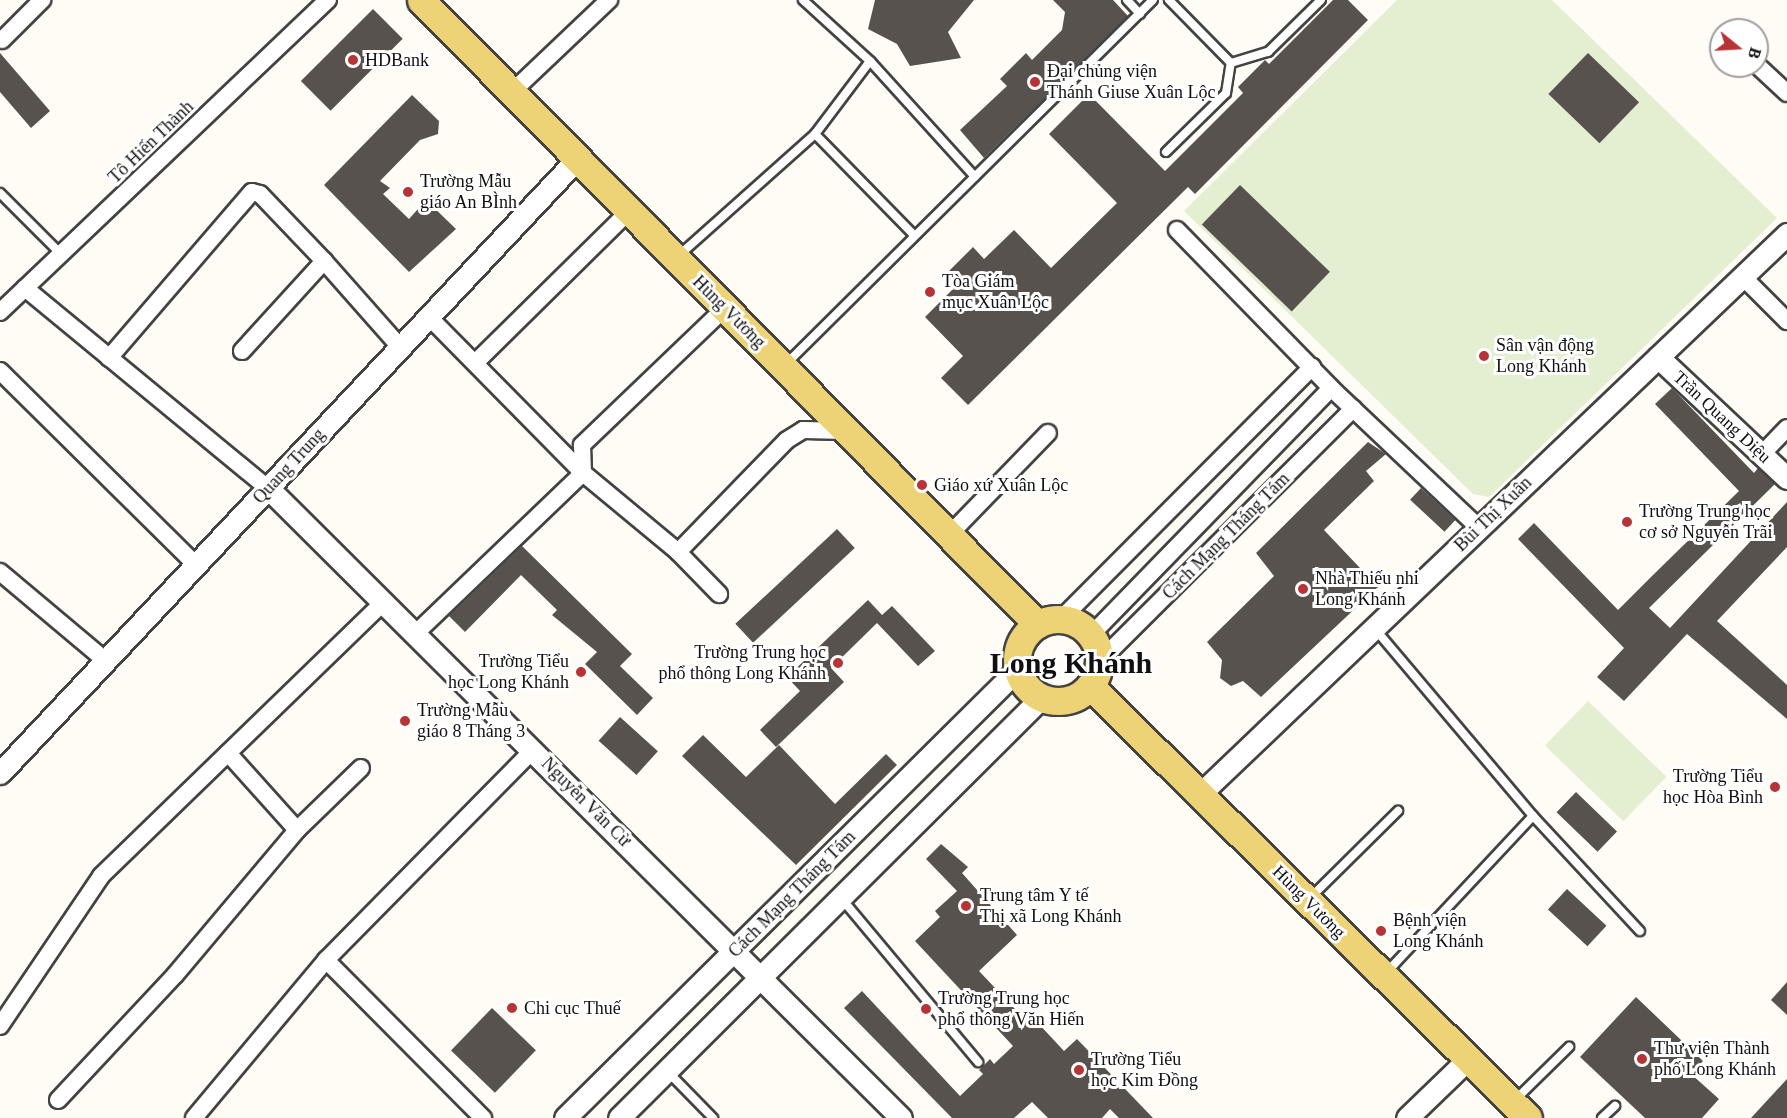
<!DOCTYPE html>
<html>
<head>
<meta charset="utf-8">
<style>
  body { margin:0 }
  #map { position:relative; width:1787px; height:1118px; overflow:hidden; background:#fefcf5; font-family:"Times New Roman",serif }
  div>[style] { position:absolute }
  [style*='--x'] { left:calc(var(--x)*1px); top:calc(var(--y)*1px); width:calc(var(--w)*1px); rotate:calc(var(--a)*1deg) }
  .pitch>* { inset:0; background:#e4efd1; transform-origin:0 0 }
  .building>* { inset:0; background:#58524e; transform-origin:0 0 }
  .roads { filter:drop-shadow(2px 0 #434343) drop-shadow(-2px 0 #434343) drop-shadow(0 2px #434343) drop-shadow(0 -2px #434343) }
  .service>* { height:8px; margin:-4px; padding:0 4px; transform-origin:4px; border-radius:4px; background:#fff }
  .minor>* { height:16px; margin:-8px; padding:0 8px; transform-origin:8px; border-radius:8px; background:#fff }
  .tertiary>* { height:21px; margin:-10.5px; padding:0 10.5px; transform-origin:10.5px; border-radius:10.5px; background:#fff }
  .primary>* { height:27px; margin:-13.5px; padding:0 13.5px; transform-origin:13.5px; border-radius:13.5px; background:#edd276 }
  .primary>.ring { margin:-13.5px; padding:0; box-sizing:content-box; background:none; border:27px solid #edd276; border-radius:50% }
  .dots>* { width:16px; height:16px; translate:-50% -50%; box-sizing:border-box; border:3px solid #fff; border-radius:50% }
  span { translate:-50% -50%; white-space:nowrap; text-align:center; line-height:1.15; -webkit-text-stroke:6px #fff; paint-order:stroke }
  .poi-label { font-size:18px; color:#101010 }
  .left { translate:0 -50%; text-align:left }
  .right { translate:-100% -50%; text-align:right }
  .street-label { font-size:18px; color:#101010 }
  .town-label { font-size:30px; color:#101010; font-weight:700 }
  .north { position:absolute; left:1709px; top:18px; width:60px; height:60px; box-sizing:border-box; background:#fff; border:2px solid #9f9f9f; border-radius:50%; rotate:108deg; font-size:16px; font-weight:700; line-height:24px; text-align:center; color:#101010 }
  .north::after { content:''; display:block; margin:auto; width:21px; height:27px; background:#b63336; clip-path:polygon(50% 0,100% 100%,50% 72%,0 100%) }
</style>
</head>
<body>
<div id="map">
  <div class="pitch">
    <i style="clip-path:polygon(1397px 0,1552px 0,1777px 218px,1489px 497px,1473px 494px,1184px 211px)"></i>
    <i style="left:1588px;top:701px;width:109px;height:62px;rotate:44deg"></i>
  </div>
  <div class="building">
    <i style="clip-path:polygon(875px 0,974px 0,948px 32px,961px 58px,910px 66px,897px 44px,868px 29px)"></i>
    <i style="clip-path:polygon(1053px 0,1113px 0,1128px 16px,984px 158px,960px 130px,1007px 86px,1000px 79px,1026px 53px,1032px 60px,1062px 30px,1065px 12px)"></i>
    <i style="clip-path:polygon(1333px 0,1348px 0,1368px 20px,1195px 194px,1188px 187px,968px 405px,941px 378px,963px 356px,925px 317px,956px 286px,945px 275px,973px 247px,984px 259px,1014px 230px,1051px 268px,1117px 203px,1049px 134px,1089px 94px,1165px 171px,1243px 93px,1238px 87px,1265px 60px,1269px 64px)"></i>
    <i style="left:373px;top:9px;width:42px;height:102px;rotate:45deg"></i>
    <i style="clip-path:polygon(0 53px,50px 111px,31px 128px,0 92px)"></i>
    <i style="left:1588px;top:53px;width:71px;height:57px;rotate:44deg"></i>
    <i style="clip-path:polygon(412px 95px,439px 121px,438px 134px,420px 140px,380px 181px,390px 188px,383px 194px,409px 219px,426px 200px,456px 229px,409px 272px,324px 185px)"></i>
    <i style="left:1240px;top:185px;width:125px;height:55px;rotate:44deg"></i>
    <i style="clip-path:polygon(1672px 388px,1754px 473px,1758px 468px,1775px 484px,1649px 608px,1670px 628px,1787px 502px,1787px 547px,1717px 621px,1787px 685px,1787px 719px,1687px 634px,1624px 701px,1597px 677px,1624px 648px,1518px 539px,1534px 523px,1618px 610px,1652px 576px,1739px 491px,1655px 404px)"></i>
    <i style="clip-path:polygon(1368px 442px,1386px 454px,1366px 471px,1374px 481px,1324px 530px,1378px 587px,1261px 697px,1243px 681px,1231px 686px,1220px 678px,1222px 660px,1207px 642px,1274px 576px,1256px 553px)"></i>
    <i style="left:1421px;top:488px;width:47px;height:16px;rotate:43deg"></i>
    <i style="left:837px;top:529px;width:26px;height:139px;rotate:47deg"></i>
    <i style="clip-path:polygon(522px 546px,632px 654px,620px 666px,653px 698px,637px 715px,585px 664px,597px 652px,552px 615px,557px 610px,521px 575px,465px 632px,449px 616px)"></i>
    <i style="clip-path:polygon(868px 600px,882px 615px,892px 606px,935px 651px,918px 666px,877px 623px,831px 668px,844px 682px,776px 747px,760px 730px,800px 691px,787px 677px)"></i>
    <i style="left:620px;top:717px;width:51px;height:32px;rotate:42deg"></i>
    <i style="clip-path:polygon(703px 735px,746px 777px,779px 745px,835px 804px,886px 754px,897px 765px,796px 865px,682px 756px)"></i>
    <i style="left:1576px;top:792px;width:57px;height:28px;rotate:44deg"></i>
    <i style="clip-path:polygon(941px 844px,968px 867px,962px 873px,1017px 935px,979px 971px,1032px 1027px,1037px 1022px,1064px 1051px,1077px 1039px,1153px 1118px,1119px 1118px,1110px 1109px,1102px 1118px,1048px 1118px,1032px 1102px,1014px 1118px,952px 1118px,844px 1008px,862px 991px,960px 1096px,983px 1074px,979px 1070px,990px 1059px,994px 1064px,1013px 1046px,915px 941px,940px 917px,935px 911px,957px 891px,926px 859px)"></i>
    <i style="left:1567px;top:889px;width:54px;height:28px;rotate:43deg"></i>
    <i style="clip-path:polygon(1787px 982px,1787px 1015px,1771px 1000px)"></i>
    <i style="clip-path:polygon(1636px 997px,1703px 1061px,1691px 1074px,1719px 1099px,1702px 1118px,1645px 1118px,1580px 1057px)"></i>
    <i style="left:492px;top:1008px;width:61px;height:59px;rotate:44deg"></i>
    <i style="clip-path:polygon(1787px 1079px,1787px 1118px,1751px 1118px)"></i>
  </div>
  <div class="roads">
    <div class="service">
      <i style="--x:803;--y:0;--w:91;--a:42.3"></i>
      <i style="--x:870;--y:61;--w:156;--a:47.8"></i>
      <i style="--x:1127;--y:0;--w:19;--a:47"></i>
      <i style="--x:1169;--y:0;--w:88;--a:45.5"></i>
      <i style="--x:815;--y:134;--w:141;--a:45.6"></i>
      <i style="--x:1166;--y:152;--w:84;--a:-44.5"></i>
      <i style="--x:1226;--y:93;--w:30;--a:-81"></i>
      <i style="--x:1231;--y:63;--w:39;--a:-17"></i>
      <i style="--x:1268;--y:52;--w:74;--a:-44.5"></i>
      <i style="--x:0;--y:193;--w:86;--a:45"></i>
      <i style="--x:677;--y:257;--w:185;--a:-41.7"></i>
      <i style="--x:815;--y:134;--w:91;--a:-53"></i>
      <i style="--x:785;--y:365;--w:518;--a:-44.77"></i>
      <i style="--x:1375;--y:629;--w:245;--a:49.8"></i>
      <i style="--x:1533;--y:816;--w:157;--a:47.1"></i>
      <i style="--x:841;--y:898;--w:214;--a:50.1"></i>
      <i style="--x:1310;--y:898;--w:124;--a:-44.7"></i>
      <i style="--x:1386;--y:973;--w:215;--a:-46.9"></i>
      <i style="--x:667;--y:1071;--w:66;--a:45.6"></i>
      <i style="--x:1515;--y:1100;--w:76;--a:-44.5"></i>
      <i style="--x:1602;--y:1118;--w:18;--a:-43"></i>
    </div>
    <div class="minor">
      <i style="--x:2;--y:40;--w:57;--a:-45"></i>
      <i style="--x:1757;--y:65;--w:41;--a:43"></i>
      <i style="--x:512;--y:92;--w:134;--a:-43.5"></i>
      <i style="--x:1177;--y:230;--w:221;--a:45.7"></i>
      <i style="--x:1331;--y:388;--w:204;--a:43.4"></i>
      <i style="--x:1742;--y:276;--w:64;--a:45"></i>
      <i style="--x:25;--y:288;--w:315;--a:39.5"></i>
      <i style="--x:0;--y:312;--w:453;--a:-43.6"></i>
      <i style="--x:429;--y:317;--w:219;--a:45.4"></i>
      <i style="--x:583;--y:473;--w:124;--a:39.7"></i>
      <i style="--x:678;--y:552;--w:59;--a:45.7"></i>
      <i style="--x:242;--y:351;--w:122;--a:-47.7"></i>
      <i style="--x:109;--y:358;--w:219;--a:-49.3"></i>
      <i style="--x:252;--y:192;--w:8;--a:14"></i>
      <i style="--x:260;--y:194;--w:93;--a:46.3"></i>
      <i style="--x:324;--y:261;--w:115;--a:48.5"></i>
      <i style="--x:475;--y:363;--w:216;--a:-44.6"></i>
      <i style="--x:0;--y:371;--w:276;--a:44.7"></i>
      <i style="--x:1762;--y:454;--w:36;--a:-46"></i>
      <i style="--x:949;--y:535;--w:142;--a:-45.9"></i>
      <i style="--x:678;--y:552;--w:156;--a:-45.8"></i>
      <i style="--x:787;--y:440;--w:19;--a:-32"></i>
      <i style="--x:803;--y:430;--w:44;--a:1.3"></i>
      <i style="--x:0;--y:572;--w:138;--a:40"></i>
      <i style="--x:1061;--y:619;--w:356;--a:-45.1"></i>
      <i style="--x:415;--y:634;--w:233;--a:-43.8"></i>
      <i style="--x:583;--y:473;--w:28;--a:-92"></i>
      <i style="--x:582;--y:445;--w:198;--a:-43.8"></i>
      <i style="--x:1091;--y:635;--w:344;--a:-45.8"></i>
      <i style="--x:1099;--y:662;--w:359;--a:-44.9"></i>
      <i style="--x:228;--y:753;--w:103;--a:48.1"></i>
      <i style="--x:326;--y:960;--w:223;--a:45.2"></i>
      <i style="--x:0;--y:1026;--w:181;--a:-56"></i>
      <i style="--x:101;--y:876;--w:394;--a:-44.1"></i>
      <i style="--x:58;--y:1100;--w:171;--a:-46.9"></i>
      <i style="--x:175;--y:975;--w:189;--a:-49.9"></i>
      <i style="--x:297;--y:830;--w:89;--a:-44.1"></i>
      <i style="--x:194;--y:1118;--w:206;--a:-50.1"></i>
      <i style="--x:326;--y:960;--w:295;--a:-45.4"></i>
    </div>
    <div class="tertiary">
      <i style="--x:1658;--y:357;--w:177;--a:43.2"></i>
      <i style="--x:268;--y:488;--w:893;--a:44.86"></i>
      <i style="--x:0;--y:773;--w:844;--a:-46.78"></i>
      <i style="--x:1199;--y:795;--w:813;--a:-43.65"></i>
      <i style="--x:565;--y:1118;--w:638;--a:-44.75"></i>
      <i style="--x:619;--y:1118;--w:595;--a:-44.86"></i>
      <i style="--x:1407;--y:1118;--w:85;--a:-44"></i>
    </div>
    <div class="primary">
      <i style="--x:421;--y:0;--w:877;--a:45.37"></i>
      <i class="ring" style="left:1017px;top:619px;width:55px;height:55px"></i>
      <i style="--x:1090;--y:686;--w:615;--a:44.6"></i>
    </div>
  </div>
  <div class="dots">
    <i style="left:353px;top:60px;background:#b63336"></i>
    <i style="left:1035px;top:82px;background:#b63336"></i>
    <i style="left:408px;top:192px;background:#b63336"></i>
    <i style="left:930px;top:292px;background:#b63336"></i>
    <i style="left:1484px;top:356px;background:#b63336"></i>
    <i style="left:922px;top:485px;background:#b63336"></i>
    <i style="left:1627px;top:522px;background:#b63336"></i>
    <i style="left:1303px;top:589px;background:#b63336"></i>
    <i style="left:838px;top:663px;background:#b63336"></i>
    <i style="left:581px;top:672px;background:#b63336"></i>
    <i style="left:405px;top:721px;background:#b63336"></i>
    <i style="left:1775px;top:787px;background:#b63336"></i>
    <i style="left:966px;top:906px;background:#b63336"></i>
    <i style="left:1381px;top:931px;background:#b63336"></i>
    <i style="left:512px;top:1008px;background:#b63336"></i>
    <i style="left:926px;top:1009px;background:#b63336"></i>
    <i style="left:1642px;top:1059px;background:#b63336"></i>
    <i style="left:1079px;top:1070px;background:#b63336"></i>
  </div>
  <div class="poi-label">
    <span class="left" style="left:365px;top:60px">HDBank</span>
    <span class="left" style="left:1047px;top:82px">Đại chủng viện<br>Thánh Giuse Xuân Lộc</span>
    <span class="left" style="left:420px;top:192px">Trường Mẫu<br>giáo An BÌnh</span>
    <span class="left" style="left:942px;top:292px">Tòa Giám<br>mục Xuân Lộc</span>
    <span class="left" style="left:1496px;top:356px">Sân vận động<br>Long Khánh</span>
    <span class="left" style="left:934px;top:485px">Giáo xứ Xuân Lộc</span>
    <span class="left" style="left:1639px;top:522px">Trường Trung học<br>cơ sở Nguyễn Trãi</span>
    <span class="left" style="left:1315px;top:589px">Nhà Thiếu nhi<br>Long Khánh</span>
    <span class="right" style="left:826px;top:663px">Trường Trung học<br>phổ thông Long Khánh</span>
    <span class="right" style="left:569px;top:672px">Trường Tiểu<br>học Long Khánh</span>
    <span class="left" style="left:417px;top:721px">Trường Mẫu<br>giáo 8 Tháng 3</span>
    <span class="right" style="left:1763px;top:787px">Trường Tiểu<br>học Hòa Bình</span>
    <span class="left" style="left:980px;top:906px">Trung tâm Y tế<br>Thị xã Long Khánh</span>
    <span class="left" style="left:1393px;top:931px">Bệnh viện<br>Long Khánh</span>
    <span class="left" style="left:938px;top:1009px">Trường Trung học<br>phổ thông Văn Hiến</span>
    <span class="left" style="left:524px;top:1008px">Chi cục Thuế</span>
    <span class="left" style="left:1654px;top:1059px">Thư viện Thành<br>phố Long Khánh</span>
    <span class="left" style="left:1091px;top:1070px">Trường Tiểu<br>học Kim Đồng</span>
  </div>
  <div class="street-label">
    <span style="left:151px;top:142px;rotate:-44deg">Tô Hiến Thành</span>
    <span style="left:729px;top:312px;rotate:45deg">Hùng Vương</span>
    <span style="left:1722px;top:417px;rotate:43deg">Trần Quang Diệu</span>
    <span style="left:289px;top:466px;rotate:-47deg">Quang Trung</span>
    <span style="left:1493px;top:514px;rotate:-44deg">Bùi Thị Xuân</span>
    <span style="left:1226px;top:536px;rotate:-45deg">Cách Mạng Tháng Tám</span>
    <span style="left:586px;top:802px;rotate:45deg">Nguyễn Văn Cừ</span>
    <span style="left:792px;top:894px;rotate:-45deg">Cách Mạng Tháng Tám</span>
    <span style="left:1309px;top:902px;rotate:45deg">Hùng Vương</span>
  </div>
  <div class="town-label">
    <span style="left:1071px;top:663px">Long Khánh</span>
  </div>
  <div class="north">B</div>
</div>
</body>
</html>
